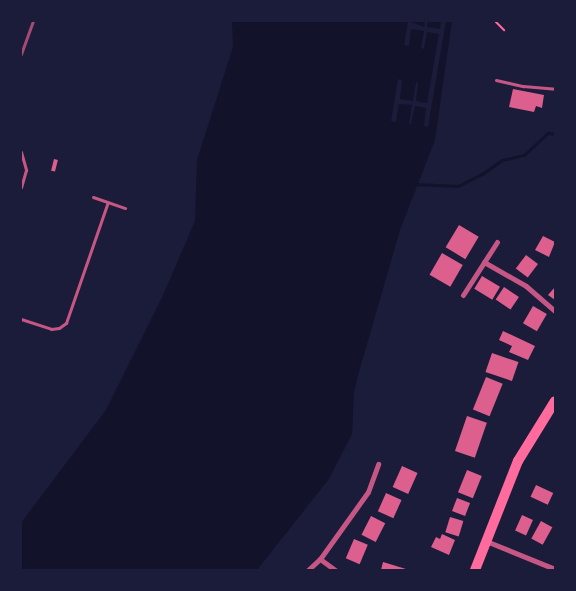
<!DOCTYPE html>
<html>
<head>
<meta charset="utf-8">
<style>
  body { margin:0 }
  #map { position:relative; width:576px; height:591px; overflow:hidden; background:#1b1b3a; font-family:"Open Sans",sans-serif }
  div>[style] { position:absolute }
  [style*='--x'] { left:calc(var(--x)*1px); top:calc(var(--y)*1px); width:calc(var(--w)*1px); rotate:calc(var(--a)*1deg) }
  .water>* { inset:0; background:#12122b }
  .pier>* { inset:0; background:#1b1b3a }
  .stream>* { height:3px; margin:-1.5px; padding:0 1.5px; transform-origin:1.5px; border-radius:1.5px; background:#12122b }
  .building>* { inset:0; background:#dd5f8e; transform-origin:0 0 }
  .path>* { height:2px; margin:-1px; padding:0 1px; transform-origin:1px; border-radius:1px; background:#ff6b9d }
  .service>* { height:3px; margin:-1.5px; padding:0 1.5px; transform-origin:1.5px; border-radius:1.5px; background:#c65784 }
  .minor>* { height:5px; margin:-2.5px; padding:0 2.5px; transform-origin:2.5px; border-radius:2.5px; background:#c65784 }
  .primary>* { height:10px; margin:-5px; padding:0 5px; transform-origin:5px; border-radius:5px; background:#ff6b9d }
  .rail>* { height:3px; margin:-1.5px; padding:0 1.5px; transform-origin:1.5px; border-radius:1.5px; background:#a44b75 }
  span { translate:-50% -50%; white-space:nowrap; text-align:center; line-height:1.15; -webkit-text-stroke:5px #1b1b3a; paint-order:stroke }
  .frame { position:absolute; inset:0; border:22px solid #1b1b3a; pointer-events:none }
</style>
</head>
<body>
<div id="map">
  <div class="water">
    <i style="clip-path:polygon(232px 21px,452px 21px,435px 140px,400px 230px,359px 372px,354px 392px,352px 434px,329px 479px,257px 570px,21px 570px,21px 523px,106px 410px,164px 293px,195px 221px,197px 160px,233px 47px)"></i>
  </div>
  <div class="pier">
    <i style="clip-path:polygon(408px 21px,424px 27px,425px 21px,428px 21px,427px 27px,440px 29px,441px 21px,446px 21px,428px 127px,424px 126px,426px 108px,415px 106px,411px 124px,409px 124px,412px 105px,399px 104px,396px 122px,391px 121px,398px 79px,402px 80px,400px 99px,413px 101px,416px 82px,418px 83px,416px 101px,427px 103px,439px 34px,427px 32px,424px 49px,421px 48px,424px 31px,411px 29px,409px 46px,404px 45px)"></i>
  </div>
  <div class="stream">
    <i style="--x:415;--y:184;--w:43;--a:2.7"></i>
    <i style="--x:458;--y:186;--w:27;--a:-27"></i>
    <i style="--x:482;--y:174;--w:24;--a:-35"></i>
    <i style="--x:502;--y:160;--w:23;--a:-13"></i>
    <i style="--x:524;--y:155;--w:33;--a:-43"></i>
    <i style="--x:548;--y:133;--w:7;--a:8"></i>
  </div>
  <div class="building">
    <i style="clip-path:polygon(513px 89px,544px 95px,542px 108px,536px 106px,534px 112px,509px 107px)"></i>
    <i style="left:54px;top:159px;width:4px;height:12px;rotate:14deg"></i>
    <i style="left:459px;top:225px;width:23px;height:26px;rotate:31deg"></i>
    <i style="clip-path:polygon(543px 236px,555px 242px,549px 257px,535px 250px)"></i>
    <i style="left:442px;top:253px;width:24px;height:25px;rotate:30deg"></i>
    <i style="left:526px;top:255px;width:15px;height:17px;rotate:37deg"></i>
    <i style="left:482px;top:276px;width:21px;height:15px;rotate:31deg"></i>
    <i style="left:504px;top:287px;width:18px;height:15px;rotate:34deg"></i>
    <i style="clip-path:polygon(555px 287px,555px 300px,548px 295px)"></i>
    <i style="left:533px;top:306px;width:16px;height:20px;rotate:30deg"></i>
    <i style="clip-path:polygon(503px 331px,535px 346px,528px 360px,509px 352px,512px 346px,499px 340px)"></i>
    <i style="left:492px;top:353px;width:28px;height:20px;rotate:19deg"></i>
    <i style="left:486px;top:377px;width:18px;height:35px;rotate:22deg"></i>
    <i style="left:467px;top:416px;width:21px;height:37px;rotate:19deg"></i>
    <i style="left:402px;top:466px;width:17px;height:23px;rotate:24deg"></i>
    <i style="left:467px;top:470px;width:16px;height:24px;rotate:22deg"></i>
    <i style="left:536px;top:485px;width:19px;height:13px;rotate:25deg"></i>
    <i style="left:386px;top:493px;width:17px;height:20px;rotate:24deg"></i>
    <i style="left:457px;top:498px;width:14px;height:14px;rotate:21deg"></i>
    <i style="left:522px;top:515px;width:12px;height:17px;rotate:24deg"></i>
    <i style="left:371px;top:516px;width:16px;height:21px;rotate:27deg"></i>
    <i style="left:450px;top:517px;width:14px;height:16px;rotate:17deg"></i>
    <i style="left:541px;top:521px;width:13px;height:20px;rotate:29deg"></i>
    <i style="clip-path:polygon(442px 534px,455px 540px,449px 555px,431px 547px,436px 537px,440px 539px)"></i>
    <i style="left:354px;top:539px;width:15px;height:21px;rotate:23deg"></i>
    <i style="clip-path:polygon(383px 562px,406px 569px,406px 570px,381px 570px)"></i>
  </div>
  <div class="path">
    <i style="--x:495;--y:21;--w:13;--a:45"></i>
  </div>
  <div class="service">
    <i style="--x:496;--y:80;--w:28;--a:13"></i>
    <i style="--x:523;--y:86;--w:32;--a:5"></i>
    <i style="--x:21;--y:152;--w:19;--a:74"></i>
    <i style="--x:26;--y:170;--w:18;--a:106"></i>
    <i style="--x:93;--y:197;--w:34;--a:19"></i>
    <i style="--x:21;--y:319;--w:32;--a:18"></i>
    <i style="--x:51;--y:329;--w:8;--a:-7"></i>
    <i style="--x:59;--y:328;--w:9;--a:-36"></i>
    <i style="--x:66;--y:323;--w:128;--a:-70.9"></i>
  </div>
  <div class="minor">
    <i style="--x:484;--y:262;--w:48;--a:29.7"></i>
    <i style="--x:526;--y:286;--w:38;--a:41"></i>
    <i style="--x:463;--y:295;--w:63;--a:-57.3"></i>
    <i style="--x:486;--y:541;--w:74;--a:22.1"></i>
    <i style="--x:320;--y:559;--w:19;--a:36"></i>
    <i style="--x:308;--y:570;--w:16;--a:-43"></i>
    <i style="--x:320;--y:559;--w:82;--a:-54.4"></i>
    <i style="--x:368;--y:492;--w:30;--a:-70"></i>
  </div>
  <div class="primary">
    <i style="--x:475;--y:570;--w:117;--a:-68.5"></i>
    <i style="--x:518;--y:461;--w:70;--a:-58.3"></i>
  </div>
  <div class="rail">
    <i style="--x:21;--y:54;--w:35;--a:-70"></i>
  </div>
  <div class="frame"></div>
</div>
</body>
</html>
